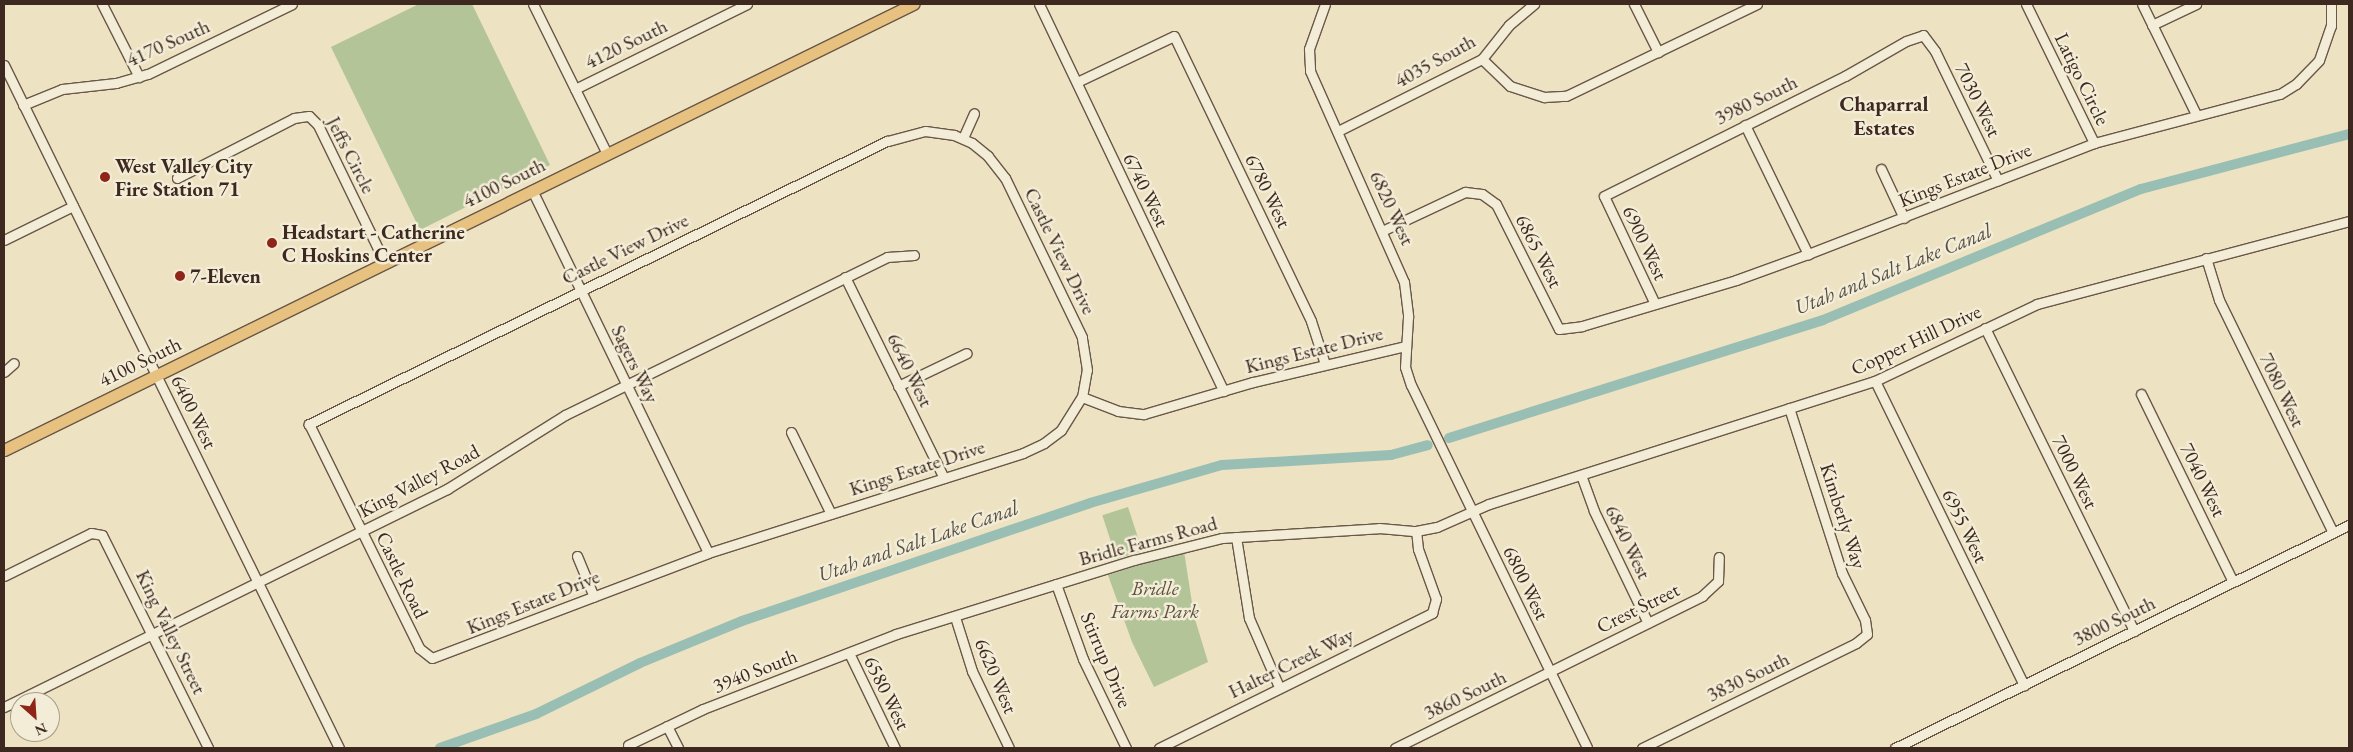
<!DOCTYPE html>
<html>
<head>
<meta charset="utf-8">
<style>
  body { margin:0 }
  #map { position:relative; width:2353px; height:752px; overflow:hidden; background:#ede2c1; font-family:"EB Garamond",serif }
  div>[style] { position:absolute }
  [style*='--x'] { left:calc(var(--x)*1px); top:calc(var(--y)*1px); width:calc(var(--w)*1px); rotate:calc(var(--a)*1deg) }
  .green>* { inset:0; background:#b2c498; transform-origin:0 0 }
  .canal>* { height:10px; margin:-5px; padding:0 5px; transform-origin:5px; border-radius:5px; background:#99beb3 }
  .roads { filter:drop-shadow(1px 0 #695748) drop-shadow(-1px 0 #695748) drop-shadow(0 1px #695748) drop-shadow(0 -1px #695748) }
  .minor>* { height:9px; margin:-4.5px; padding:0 4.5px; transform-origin:4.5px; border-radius:4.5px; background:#f3ecd7 }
  .major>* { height:11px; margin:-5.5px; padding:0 5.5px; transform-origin:5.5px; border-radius:5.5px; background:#e6c180 }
  .dots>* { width:14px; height:14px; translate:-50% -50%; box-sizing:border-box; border:2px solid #f3ecd7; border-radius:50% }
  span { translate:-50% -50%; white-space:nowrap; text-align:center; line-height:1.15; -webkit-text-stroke:5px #f3ecd7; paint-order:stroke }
  .street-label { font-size:20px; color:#3d291f }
  .poi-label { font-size:20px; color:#3d291f; font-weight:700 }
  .left { translate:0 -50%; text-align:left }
  .park-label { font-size:20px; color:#5a503d; font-style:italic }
  .neighbourhood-label { font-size:21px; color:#3d291f; font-weight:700 }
  .water-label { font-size:21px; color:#544e44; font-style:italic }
  .frame { position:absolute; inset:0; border:5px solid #3d291f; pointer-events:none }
  .north { position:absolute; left:10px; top:692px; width:50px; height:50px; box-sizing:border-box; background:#f3ecd7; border:1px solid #aa9e8d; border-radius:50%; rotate:154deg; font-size:14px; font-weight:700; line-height:20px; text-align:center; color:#3d291f }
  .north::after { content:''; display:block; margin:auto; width:18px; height:22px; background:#8f2418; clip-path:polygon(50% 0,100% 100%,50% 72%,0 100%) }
</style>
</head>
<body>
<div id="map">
  <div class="green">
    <i style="clip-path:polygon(419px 4px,472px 4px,550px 165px,420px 230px,331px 47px)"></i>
    <i style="left:1128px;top:507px;width:46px;height:27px;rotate:72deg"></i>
    <i style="clip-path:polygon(1184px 551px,1194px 616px,1208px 662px,1154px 687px,1132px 642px,1108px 575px)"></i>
  </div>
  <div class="canal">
    <i style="--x:1449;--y:438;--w:392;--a:-17.5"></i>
    <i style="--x:1823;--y:320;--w:344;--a:-22.4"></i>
    <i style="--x:2141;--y:189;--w:215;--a:-14.8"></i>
    <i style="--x:440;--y:748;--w:102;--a:-19.5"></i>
    <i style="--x:536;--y:714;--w:116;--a:-26.1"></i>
    <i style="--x:640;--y:663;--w:110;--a:-22.4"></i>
    <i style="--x:742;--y:621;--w:367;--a:-18.7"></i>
    <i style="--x:1090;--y:503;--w:137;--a:-16.1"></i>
    <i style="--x:1222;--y:465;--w:169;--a:-3.4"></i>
    <i style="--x:1391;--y:455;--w:38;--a:-15"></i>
  </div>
  <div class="roads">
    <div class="minor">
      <i style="--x:102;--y:4;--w:82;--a:63.1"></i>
      <i style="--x:533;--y:4;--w:167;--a:63.7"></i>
      <i style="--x:1039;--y:4;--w:429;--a:64.5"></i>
      <i style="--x:1325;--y:4;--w:48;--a:109.6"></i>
      <i style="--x:1309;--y:49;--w:22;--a:87"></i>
      <i style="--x:1310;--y:71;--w:231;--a:66"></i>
      <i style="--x:1404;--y:282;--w:35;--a:83"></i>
      <i style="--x:1408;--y:317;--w:50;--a:93.4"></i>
      <i style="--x:1405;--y:367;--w:19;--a:72"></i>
      <i style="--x:1411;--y:385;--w:403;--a:64.1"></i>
      <i style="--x:1634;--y:4;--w:54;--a:63.4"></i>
      <i style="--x:2026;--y:4;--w:155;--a:63.9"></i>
      <i style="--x:2142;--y:4;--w:123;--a:63.9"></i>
      <i style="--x:2152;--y:25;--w:49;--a:-25.5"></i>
      <i style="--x:1482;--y:59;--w:39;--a:44"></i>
      <i style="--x:1510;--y:86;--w:36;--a:18"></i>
      <i style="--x:1544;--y:97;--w:22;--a:-3"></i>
      <i style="--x:1566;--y:96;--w:212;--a:-25.7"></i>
      <i style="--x:4;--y:65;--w:761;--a:63.87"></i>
      <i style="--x:1077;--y:82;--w:107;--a:-25.4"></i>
      <i style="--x:1174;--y:36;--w:316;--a:64.3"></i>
      <i style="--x:1311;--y:321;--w:45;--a:72"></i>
      <i style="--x:575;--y:89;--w:192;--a:-26.3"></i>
      <i style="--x:23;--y:105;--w:42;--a:-22.3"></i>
      <i style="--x:62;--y:89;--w:54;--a:-6.3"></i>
      <i style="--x:116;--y:83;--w:33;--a:-16"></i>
      <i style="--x:148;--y:74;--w:160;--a:-25.9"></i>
      <i style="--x:1745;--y:125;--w:144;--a:64"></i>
      <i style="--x:1338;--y:131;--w:161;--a:-26.6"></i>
      <i style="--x:1482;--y:59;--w:43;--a:-51.5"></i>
      <i style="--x:1509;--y:25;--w:33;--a:-40"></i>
      <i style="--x:963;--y:138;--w:27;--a:-66"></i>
      <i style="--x:1881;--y:169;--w:54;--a:64.9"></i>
      <i style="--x:177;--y:178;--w:131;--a:-27.1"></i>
      <i style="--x:294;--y:118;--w:15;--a:-8"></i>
      <i style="--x:309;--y:116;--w:13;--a:45"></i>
      <i style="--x:318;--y:125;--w:153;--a:64.1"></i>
      <i style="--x:532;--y:190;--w:403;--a:64.1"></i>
      <i style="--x:1382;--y:231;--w:92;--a:-25.2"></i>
      <i style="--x:1465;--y:192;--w:17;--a:7"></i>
      <i style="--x:1482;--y:194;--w:17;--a:36"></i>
      <i style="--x:1496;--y:204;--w:140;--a:63.3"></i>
      <i style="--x:1559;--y:329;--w:23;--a:-7"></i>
      <i style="--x:1582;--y:326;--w:161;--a:-16.6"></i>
      <i style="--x:1736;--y:280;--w:77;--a:-19.9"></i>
      <i style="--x:1808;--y:254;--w:307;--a:-21.2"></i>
      <i style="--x:2094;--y:143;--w:192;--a:-14.8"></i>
      <i style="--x:2280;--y:94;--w:19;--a:-32"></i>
      <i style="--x:2296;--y:84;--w:33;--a:-46"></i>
      <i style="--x:2319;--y:60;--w:36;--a:-71"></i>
      <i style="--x:2331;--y:26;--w:22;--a:-90"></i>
      <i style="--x:4;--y:240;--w:77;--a:-26.2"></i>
      <i style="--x:2206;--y:258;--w:44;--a:72.8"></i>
      <i style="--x:2219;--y:300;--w:259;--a:63.9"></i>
      <i style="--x:845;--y:277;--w:224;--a:63.8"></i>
      <i style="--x:1655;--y:304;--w:119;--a:-115.3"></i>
      <i style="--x:1604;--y:196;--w:269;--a:-26.5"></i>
      <i style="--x:1845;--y:76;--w:70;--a:-29.8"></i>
      <i style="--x:1906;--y:41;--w:18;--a:-19"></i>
      <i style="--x:1923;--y:35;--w:20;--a:53"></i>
      <i style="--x:1935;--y:51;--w:144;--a:64.1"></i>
      <i style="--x:1985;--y:328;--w:338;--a:63.8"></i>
      <i style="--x:4;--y:372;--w:13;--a:-42"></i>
      <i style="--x:1875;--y:381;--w:339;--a:63.9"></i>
      <i style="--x:898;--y:386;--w:76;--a:-25.6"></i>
      <i style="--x:2141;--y:394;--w:209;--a:63.9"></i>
      <i style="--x:1082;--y:397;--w:27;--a:-80"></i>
      <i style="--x:1087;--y:370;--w:33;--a:-99"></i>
      <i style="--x:1082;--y:337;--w:177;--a:-115.8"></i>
      <i style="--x:1005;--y:178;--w:28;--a:-128"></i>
      <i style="--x:988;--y:156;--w:21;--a:-141"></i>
      <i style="--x:972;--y:143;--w:20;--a:-156"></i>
      <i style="--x:954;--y:135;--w:29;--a:-172"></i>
      <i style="--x:925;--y:131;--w:39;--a:165"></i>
      <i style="--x:887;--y:141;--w:644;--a:153.91"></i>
      <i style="--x:309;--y:424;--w:250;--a:63.8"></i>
      <i style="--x:419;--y:648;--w:16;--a:38"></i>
      <i style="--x:432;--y:658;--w:295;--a:-20.8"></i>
      <i style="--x:708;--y:553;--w:330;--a:-17.6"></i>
      <i style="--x:1023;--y:453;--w:23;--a:-25"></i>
      <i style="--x:1044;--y:443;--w:21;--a:-37"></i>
      <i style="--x:1061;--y:430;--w:39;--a:-58"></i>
      <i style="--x:1082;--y:397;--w:39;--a:21"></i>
      <i style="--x:1118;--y:411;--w:26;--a:7"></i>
      <i style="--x:1144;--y:414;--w:114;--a:-16.4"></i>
      <i style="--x:1253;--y:382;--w:156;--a:-13.3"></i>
      <i style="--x:791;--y:432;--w:91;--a:64"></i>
      <i style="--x:1581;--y:475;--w:38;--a:70"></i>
      <i style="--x:1594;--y:511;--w:124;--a:64.3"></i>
      <i style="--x:1236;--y:537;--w:82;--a:80.9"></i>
      <i style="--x:1249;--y:618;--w:75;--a:66.5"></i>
      <i style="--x:577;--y:556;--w:44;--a:67.5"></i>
      <i style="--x:4;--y:576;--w:97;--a:-26.3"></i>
      <i style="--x:91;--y:533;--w:11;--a:10"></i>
      <i style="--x:102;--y:535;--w:238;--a:63.5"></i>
      <i style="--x:1056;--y:584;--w:80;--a:70.2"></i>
      <i style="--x:1083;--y:659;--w:99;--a:64.2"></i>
      <i style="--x:955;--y:617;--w:57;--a:72.5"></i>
      <i style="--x:972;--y:671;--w:85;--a:64.3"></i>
      <i style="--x:849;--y:653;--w:106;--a:64.2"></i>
      <i style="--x:4;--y:707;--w:494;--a:-26.2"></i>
      <i style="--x:447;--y:489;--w:139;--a:-32.1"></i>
      <i style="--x:565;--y:415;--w:359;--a:-26.1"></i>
      <i style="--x:887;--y:257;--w:27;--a:-4"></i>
      <i style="--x:667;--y:726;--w:25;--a:63"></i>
      <i style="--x:628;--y:745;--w:83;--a:-25.6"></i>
      <i style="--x:703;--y:709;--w:207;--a:-21.2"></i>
      <i style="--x:896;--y:634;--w:249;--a:-17.3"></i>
      <i style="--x:1134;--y:560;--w:91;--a:-14"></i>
      <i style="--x:1222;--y:538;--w:157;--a:-3.6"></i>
      <i style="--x:1379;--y:528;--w:37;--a:5"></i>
      <i style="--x:1416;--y:531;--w:21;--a:-11"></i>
      <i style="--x:1437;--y:527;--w:57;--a:-23.9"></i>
      <i style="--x:1489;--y:504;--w:405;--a:-17.7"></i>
      <i style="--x:1875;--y:381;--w:179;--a:-25.4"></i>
      <i style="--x:2037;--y:304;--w:323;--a:-14.9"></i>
      <i style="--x:1159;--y:748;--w:305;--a:-26.3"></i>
      <i style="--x:1432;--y:613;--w:15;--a:-74"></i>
      <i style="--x:1436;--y:599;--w:53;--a:-109.8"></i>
      <i style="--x:1418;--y:549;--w:18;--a:-96"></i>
      <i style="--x:1395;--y:748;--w:343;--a:-26.3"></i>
      <i style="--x:1702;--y:596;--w:22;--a:-43"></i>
      <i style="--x:1718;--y:581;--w:24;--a:-88"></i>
      <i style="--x:1642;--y:748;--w:238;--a:-26.1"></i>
      <i style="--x:1856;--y:643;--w:14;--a:-39"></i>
      <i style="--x:1867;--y:634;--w:14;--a:-98"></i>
      <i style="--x:1865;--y:620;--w:52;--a:-116.1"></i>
      <i style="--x:1842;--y:573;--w:173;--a:-107.8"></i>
      <i style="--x:1895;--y:748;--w:506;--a:-26.16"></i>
    </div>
    <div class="major">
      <i style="--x:4;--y:450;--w:1013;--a:-26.13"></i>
    </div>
  </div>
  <div class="dots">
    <i style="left:105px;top:177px;background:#8f2418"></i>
    <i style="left:272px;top:243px;background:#8f2418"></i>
    <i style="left:180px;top:276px;background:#8f2418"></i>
  </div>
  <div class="street-label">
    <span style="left:168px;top:43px;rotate:-24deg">4170 South</span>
    <span style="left:626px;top:44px;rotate:-26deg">4120 South</span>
    <span style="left:1435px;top:61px;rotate:-29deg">4035 South</span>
    <span style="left:2082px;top:79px;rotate:64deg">Latigo Circle</span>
    <span style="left:1756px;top:100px;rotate:-26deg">3980 South</span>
    <span style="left:1978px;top:100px;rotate:64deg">7030 West</span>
    <span style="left:351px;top:155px;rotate:63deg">Jeffs Circle</span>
    <span style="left:1965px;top:175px;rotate:-22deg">Kings Estate Drive</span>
    <span style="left:504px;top:183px;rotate:-26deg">4100 South</span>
    <span style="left:1146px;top:190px;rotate:64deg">6740 West</span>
    <span style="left:1268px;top:191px;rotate:64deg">6780 West</span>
    <span style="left:1392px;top:208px;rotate:65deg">6820 West</span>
    <span style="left:1645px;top:243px;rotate:65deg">6900 West</span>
    <span style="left:625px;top:249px;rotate:-26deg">Castle View Drive</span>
    <span style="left:1060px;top:251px;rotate:64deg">Castle View Drive</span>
    <span style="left:1539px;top:251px;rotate:63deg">6865 West</span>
    <span style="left:1916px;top:340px;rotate:-25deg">Copper Hill Drive</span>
    <span style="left:1314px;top:350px;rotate:-14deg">Kings Estate Drive</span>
    <span style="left:140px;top:362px;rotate:-26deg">4100 South</span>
    <span style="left:635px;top:364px;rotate:64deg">Sagers Way</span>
    <span style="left:910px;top:370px;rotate:64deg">6640 West</span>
    <span style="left:2282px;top:390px;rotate:64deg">7080 West</span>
    <span style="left:194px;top:412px;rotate:64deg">6400 West</span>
    <span style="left:917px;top:468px;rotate:-18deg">Kings Estate Drive</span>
    <span style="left:2075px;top:472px;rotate:64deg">7000 West</span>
    <span style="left:2203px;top:480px;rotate:64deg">7040 West</span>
    <span style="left:419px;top:481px;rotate:-28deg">King Valley Road</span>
    <span style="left:1843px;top:516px;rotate:72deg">Kimberly Way</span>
    <span style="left:1965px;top:526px;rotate:64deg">6955 West</span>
    <span style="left:1148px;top:541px;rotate:-15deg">Bridle Farms Road</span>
    <span style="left:1628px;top:542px;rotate:64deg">6840 West</span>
    <span style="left:402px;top:575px;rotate:64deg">Castle Road</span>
    <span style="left:1526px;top:583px;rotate:64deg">6800 West</span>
    <span style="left:533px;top:602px;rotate:-22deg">Kings Estate Drive</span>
    <span style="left:1638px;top:608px;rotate:-26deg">Crest Street</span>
    <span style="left:2114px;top:621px;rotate:-26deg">3800 South</span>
    <span style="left:171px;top:632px;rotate:64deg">King Valley Street</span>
    <span style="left:1106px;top:660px;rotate:67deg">Stirrup Drive</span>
    <span style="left:1291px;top:663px;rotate:-26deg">Halter Creek Way</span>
    <span style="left:755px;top:671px;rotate:-21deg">3940 South</span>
    <span style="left:996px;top:676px;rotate:67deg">6620 West</span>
    <span style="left:1748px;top:677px;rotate:-26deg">3830 South</span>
    <span style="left:887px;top:693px;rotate:64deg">6580 West</span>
    <span style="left:1465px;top:695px;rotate:-26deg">3860 South</span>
  </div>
  <div class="poi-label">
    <span class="left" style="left:115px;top:178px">West Valley City<br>Fire Station 71</span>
    <span class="left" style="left:282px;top:244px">Headstart - Catherine<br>C Hoskins Center</span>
    <span class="left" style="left:190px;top:276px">7-Eleven</span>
  </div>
  <div class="park-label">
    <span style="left:1155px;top:600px">Bridle<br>Farms Park</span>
  </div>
  <div class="neighbourhood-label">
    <span style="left:1884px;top:116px">Chaparral<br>Estates</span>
  </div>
  <div class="water-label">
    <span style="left:1893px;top:269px;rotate:-22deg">Utah and Salt Lake Canal</span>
    <span style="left:918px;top:541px;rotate:-19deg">Utah and Salt Lake Canal</span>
  </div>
  <div class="frame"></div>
  <div class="north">N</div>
</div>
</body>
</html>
